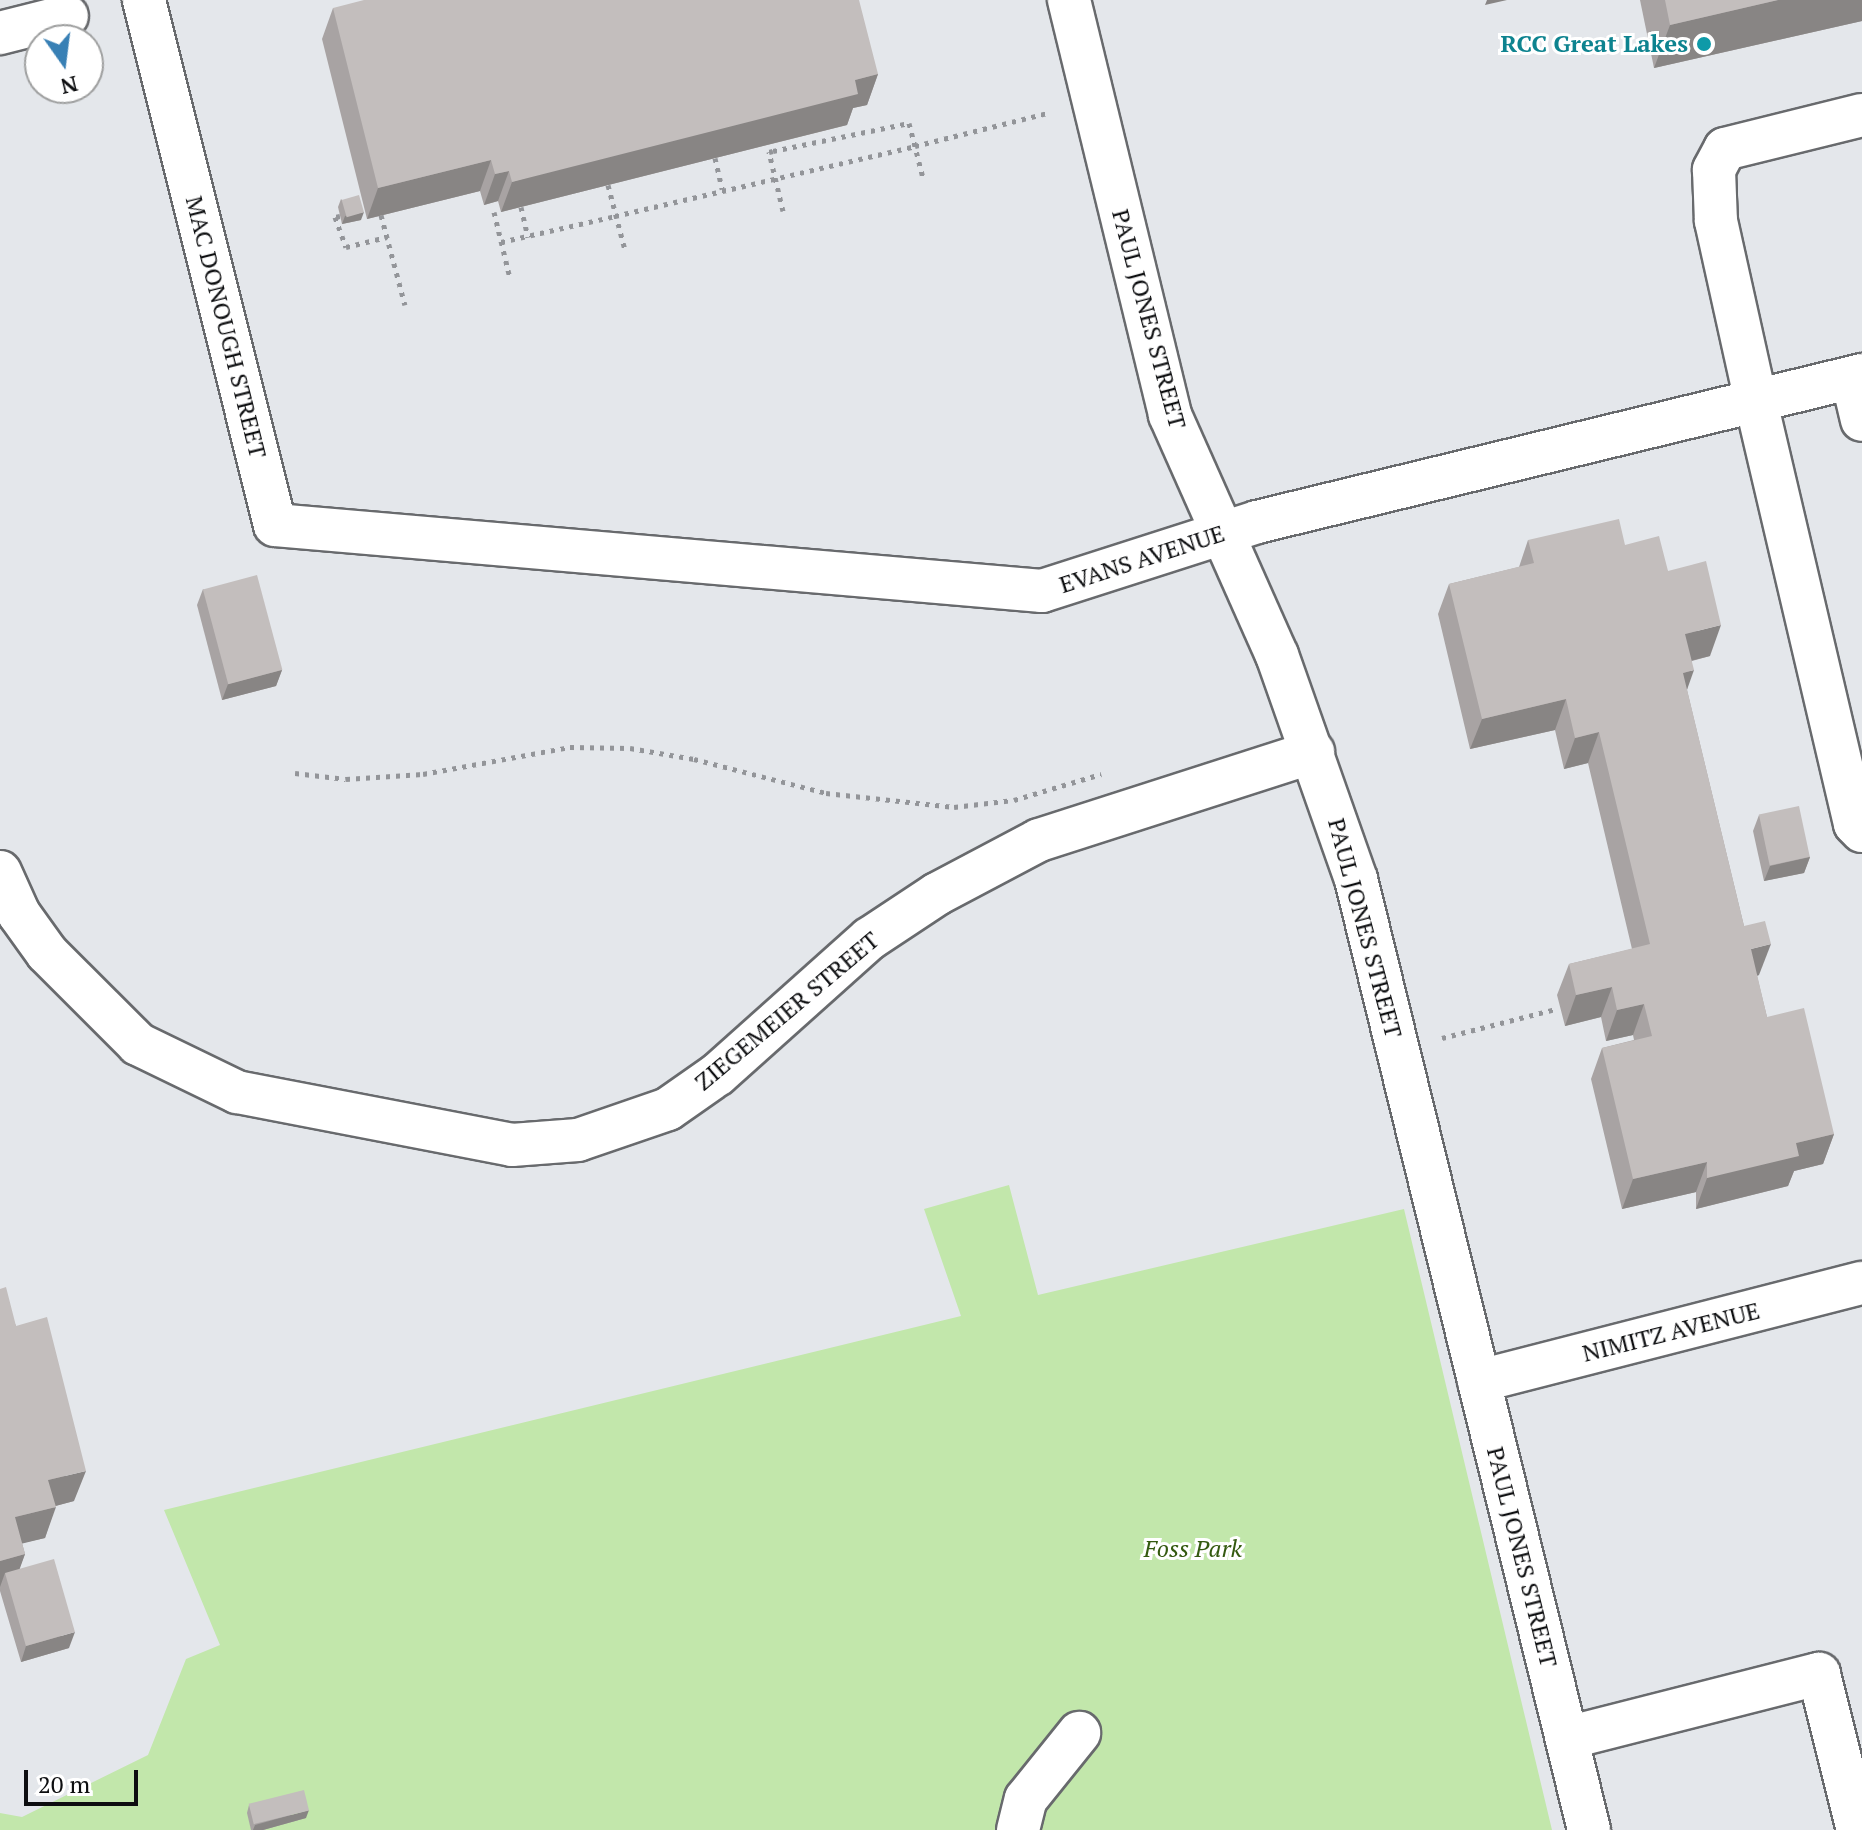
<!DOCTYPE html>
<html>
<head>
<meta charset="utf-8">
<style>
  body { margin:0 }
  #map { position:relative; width:1862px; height:1830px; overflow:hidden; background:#e4e7eb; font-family:"PT Serif",serif }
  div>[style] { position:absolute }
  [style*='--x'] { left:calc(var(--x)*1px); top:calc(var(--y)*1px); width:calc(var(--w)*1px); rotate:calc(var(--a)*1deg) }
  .green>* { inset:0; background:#c2e7ab }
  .path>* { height:5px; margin-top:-2.5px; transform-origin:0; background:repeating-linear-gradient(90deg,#939599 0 4px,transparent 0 10px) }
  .roads { filter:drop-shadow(2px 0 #686a6d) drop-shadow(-2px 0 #686a6d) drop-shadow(0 2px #686a6d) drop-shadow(0 -2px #686a6d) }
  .minor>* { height:42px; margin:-21px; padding:0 21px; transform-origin:21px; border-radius:21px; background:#fff }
  .path-bridge>* { height:5px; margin-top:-2.5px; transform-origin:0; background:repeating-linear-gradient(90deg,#939599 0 4px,transparent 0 10px) }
  .wall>* { inset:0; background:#a8a3a3 }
  .shaded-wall>* { inset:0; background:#888584 }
  .building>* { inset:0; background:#c3bebd; transform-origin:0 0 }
  .dots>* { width:22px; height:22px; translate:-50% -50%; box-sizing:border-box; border:4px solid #fff; border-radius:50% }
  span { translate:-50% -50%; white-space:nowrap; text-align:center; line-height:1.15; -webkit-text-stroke:6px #fff; paint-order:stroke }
  .culture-label { font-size:24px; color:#0d838f; font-weight:700 }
  .right { translate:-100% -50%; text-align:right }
  .street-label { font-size:24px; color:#0d0e10 }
  .park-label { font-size:24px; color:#345a10; font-style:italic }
  .north { position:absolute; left:24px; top:24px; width:80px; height:80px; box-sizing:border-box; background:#fff; border:2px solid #9e9f9f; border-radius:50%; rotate:166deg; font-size:22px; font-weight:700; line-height:32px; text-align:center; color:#0d0e10 }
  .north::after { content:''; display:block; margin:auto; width:28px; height:36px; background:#3880b5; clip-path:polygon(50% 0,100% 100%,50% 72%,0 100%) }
  .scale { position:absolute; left:24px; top:1770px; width:114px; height:36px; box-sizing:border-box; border:4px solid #0d0e10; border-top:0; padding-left:10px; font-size:24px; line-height:28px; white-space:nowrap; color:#0d0e10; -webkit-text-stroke:6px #fff; paint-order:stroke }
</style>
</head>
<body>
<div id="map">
  <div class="green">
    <i style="clip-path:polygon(1009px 1185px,1038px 1295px,1404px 1209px,1552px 1830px,0 1830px,0 1813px,22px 1817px,148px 1755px,186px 1659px,220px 1645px,164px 1510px,961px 1316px,924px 1209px)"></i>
  </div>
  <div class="path">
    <i style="--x:915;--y:146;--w:136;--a:-14"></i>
    <i style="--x:715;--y:158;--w:32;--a:77"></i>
    <i style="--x:608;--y:185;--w:67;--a:75.3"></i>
    <i style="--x:521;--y:207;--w:31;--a:77"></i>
    <i style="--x:783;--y:211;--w:61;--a:-103.3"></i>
    <i style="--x:769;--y:152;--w:4;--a:-14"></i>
    <i style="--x:773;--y:151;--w:139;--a:-11.6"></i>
    <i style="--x:909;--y:123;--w:57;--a:75.7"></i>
    <i style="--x:494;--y:212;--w:68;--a:76.4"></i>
    <i style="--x:381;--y:215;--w:93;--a:75.1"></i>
    <i style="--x:340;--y:216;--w:5;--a:169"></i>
    <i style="--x:335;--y:217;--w:32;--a:70"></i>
    <i style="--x:346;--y:247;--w:42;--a:-13.7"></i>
    <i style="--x:501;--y:242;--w:117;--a:-12.8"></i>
    <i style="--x:295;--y:773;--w:51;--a:6.7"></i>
    <i style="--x:346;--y:779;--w:77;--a:-3.7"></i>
    <i style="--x:423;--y:774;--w:149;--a:-10.4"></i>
    <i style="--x:570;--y:747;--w:60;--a:1"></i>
    <i style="--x:630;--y:748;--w:65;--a:9.8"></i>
    <i style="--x:694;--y:759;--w:136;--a:14.4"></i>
    <i style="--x:826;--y:793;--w:129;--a:6.2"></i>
    <i style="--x:954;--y:807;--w:60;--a:-6.7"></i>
    <i style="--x:1014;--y:800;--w:91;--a:-16.6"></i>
    <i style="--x:1442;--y:1038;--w:118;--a:-14.3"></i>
  </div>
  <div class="roads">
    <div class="minor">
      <i style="--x:144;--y:0;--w:541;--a:75.99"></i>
      <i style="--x:275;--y:525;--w:770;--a:4.92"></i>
      <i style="--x:1042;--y:591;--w:226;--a:-17.8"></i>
      <i style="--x:1257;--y:522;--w:623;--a:-13.66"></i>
      <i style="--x:1069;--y:0;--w:427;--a:76.3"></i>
      <i style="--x:1170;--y:415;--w:263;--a:66"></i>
      <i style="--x:1277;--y:655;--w:238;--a:70.6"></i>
      <i style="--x:1356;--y:879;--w:979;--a:76.23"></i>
      <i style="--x:0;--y:33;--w:69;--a:-14.2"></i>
      <i style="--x:1862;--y:115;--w:141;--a:166.1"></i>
      <i style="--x:1725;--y:149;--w:24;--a:118"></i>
      <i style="--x:1714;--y:170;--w:51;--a:87.8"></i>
      <i style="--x:1716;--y:221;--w:185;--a:77.5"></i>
      <i style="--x:1756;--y:402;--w:433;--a:76.8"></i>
      <i style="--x:1855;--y:824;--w:10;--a:45"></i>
      <i style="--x:1852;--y:378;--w:43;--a:76.6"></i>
      <i style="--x:0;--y:872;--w:46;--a:65.7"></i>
      <i style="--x:19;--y:914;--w:48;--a:54.3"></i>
      <i style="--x:47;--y:953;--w:129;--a:45"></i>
      <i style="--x:138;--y:1044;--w:110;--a:25.9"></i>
      <i style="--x:237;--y:1092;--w:280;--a:10.9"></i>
      <i style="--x:512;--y:1145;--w:66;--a:-4.3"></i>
      <i style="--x:578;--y:1140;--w:95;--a:-19"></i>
      <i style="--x:668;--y:1109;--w:61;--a:-35"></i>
      <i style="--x:718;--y:1074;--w:203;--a:-41.8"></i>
      <i style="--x:869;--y:939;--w:82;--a:-33.5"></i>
      <i style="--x:937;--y:894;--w:115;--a:-27.9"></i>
      <i style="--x:1039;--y:840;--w:288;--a:-17.8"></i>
      <i style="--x:1479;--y:1381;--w:395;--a:-14.4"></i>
      <i style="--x:1567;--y:1738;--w:260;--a:-14.3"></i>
      <i style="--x:1819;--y:1674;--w:161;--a:76"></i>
      <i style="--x:1018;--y:1830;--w:32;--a:-76"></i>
      <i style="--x:1026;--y:1799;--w:85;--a:-51.2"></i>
    </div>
  </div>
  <div class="path-bridge">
    <i style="--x:615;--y:216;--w:308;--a:-13.1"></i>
  </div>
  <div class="wall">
    <i style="clip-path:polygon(1640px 0,1862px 0,1862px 21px,1654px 68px)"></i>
    <i style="clip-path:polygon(333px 8px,878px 74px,867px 105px,853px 108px,847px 125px,501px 212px,498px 201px,484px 205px,480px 191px,367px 219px,322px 39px)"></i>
    <i style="clip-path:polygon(341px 199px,361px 220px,342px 224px,338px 207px)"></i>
    <i style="clip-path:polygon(1528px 540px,1625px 545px,1668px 571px,1710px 656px,1692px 661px,1687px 690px,1744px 926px,1759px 975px,1757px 976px,1767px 1017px,1834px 1134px,1823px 1164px,1794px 1171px,1788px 1186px,1696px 1209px,1696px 1192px,1622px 1209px,1591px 1079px,1602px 1048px,1634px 1040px,1633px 1035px,1606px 1041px,1601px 1017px,1565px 1026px,1557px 995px,1569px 964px,1632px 949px,1588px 763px,1564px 769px,1555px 730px,1470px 749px,1438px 614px,1449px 584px,1519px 567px)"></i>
    <i style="clip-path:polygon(203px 589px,282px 670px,276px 686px,222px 700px,197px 605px)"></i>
    <i style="clip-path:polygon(1759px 815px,1810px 857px,1804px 873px,1764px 881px,1753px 831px)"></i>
    <i style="clip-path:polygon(0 1289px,16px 1326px,74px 1501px,55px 1506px,45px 1538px,22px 1543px,25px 1554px,19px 1569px,69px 1648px,21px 1662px,0 1591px)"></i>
    <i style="clip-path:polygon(249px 1805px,306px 1818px,263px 1830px,251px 1830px,247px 1813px)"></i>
  </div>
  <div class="shaded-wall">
    <i style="clip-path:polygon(1487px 0,1507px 0,1485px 5px)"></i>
    <i style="clip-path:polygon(1778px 0,1862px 0,1862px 21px,1654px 68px,1670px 25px)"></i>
    <i style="clip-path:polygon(878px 74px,867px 105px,853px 108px,847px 125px,501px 212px,512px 182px,855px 80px)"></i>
    <i style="clip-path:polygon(491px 160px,480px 191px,367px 219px,378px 188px)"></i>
    <i style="clip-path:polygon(509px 171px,498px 201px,484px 205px,495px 174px)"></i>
    <i style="clip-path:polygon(364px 212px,361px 220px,342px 224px,345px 216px)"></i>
    <i style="clip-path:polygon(1721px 625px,1710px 656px,1674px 665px,1685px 634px)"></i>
    <i style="clip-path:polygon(282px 670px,276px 686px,222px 700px,228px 684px)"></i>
    <i style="clip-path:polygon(1694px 670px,1683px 701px,1683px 673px)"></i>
    <i style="clip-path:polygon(1566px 699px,1555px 730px,1470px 749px,1482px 719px)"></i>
    <i style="clip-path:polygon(1599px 732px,1588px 763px,1564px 769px,1575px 738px)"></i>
    <i style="clip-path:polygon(1810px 857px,1804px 873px,1764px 881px,1770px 866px)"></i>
    <i style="clip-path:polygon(1771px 944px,1759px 975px,1740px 980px,1751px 949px)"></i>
    <i style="clip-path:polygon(1612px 987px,1601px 1017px,1565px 1026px,1576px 995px)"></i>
    <i style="clip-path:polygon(1644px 1004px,1633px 1035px,1606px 1041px,1617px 1010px)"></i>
    <i style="clip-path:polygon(1834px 1134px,1823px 1164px,1794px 1171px,1788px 1186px,1696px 1209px,1707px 1178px,1796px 1143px)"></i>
    <i style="clip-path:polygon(1707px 1162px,1696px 1192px,1622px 1209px,1633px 1179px)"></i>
    <i style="clip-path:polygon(86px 1471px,74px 1501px,37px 1511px,48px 1480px)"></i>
    <i style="clip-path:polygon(56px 1507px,45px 1538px,4px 1548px,15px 1517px)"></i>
    <i style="clip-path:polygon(25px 1554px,14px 1585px,5px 1573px,0 1587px,0 1561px)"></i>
    <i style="clip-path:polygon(75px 1632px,69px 1648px,21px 1662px,26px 1646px)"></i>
    <i style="clip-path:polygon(309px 1810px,306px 1818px,263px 1830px,253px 1830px,255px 1825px)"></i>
  </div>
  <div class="building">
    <i style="clip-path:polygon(364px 0,859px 0,878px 74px,855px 80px,858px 94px,512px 182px,509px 171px,495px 174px,491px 160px,378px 188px,333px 8px)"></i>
    <i style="clip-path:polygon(1665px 0,1778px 0,1670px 25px)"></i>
    <i style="left:359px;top:195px;width:18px;height:18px;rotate:74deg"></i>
    <i style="clip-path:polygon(1619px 519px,1625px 545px,1659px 536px,1668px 571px,1706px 561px,1721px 625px,1685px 634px,1694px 670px,1683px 673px,1744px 926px,1765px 921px,1771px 944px,1751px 949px,1767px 1017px,1804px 1008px,1834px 1134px,1796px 1143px,1799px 1156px,1707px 1178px,1707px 1162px,1633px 1179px,1602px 1048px,1652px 1036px,1644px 1004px,1617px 1010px,1612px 987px,1576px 995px,1569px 964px,1650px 944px,1599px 732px,1575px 738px,1566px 699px,1482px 719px,1449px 584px,1534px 563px,1528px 540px)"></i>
    <i style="left:257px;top:575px;width:98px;height:56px;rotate:75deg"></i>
    <i style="left:1799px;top:806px;width:52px;height:41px;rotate:78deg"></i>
    <i style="clip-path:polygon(6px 1287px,16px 1326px,47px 1317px,86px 1471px,48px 1480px,56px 1507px,15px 1517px,25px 1554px,0 1561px,0 1289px)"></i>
    <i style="left:54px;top:1559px;width:76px;height:51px;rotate:74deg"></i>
    <i style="left:304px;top:1790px;width:21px;height:57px;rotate:76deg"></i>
  </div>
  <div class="dots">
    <i style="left:1704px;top:44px;background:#0f9aa8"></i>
  </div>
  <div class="culture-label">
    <span class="right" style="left:1688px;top:44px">RCC Great Lakes</span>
  </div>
  <div class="street-label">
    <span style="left:1149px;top:319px;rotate:75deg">PAUL JONES STREET</span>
    <span style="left:226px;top:327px;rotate:76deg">MAC DONOUGH STREET</span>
    <span style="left:1142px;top:559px;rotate:-18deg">EVANS AVENUE</span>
    <span style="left:1365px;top:928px;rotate:75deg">PAUL JONES STREET</span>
    <span style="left:787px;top:1011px;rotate:-40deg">ZIEGEMEIER STREET</span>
    <span style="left:1671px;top:1332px;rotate:-14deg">NIMITZ AVENUE</span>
    <span style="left:1522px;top:1557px;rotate:76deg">PAUL JONES STREET</span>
  </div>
  <div class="park-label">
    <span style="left:1193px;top:1549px">Foss Park</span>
  </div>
  <div class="north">N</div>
  <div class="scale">20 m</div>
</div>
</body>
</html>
